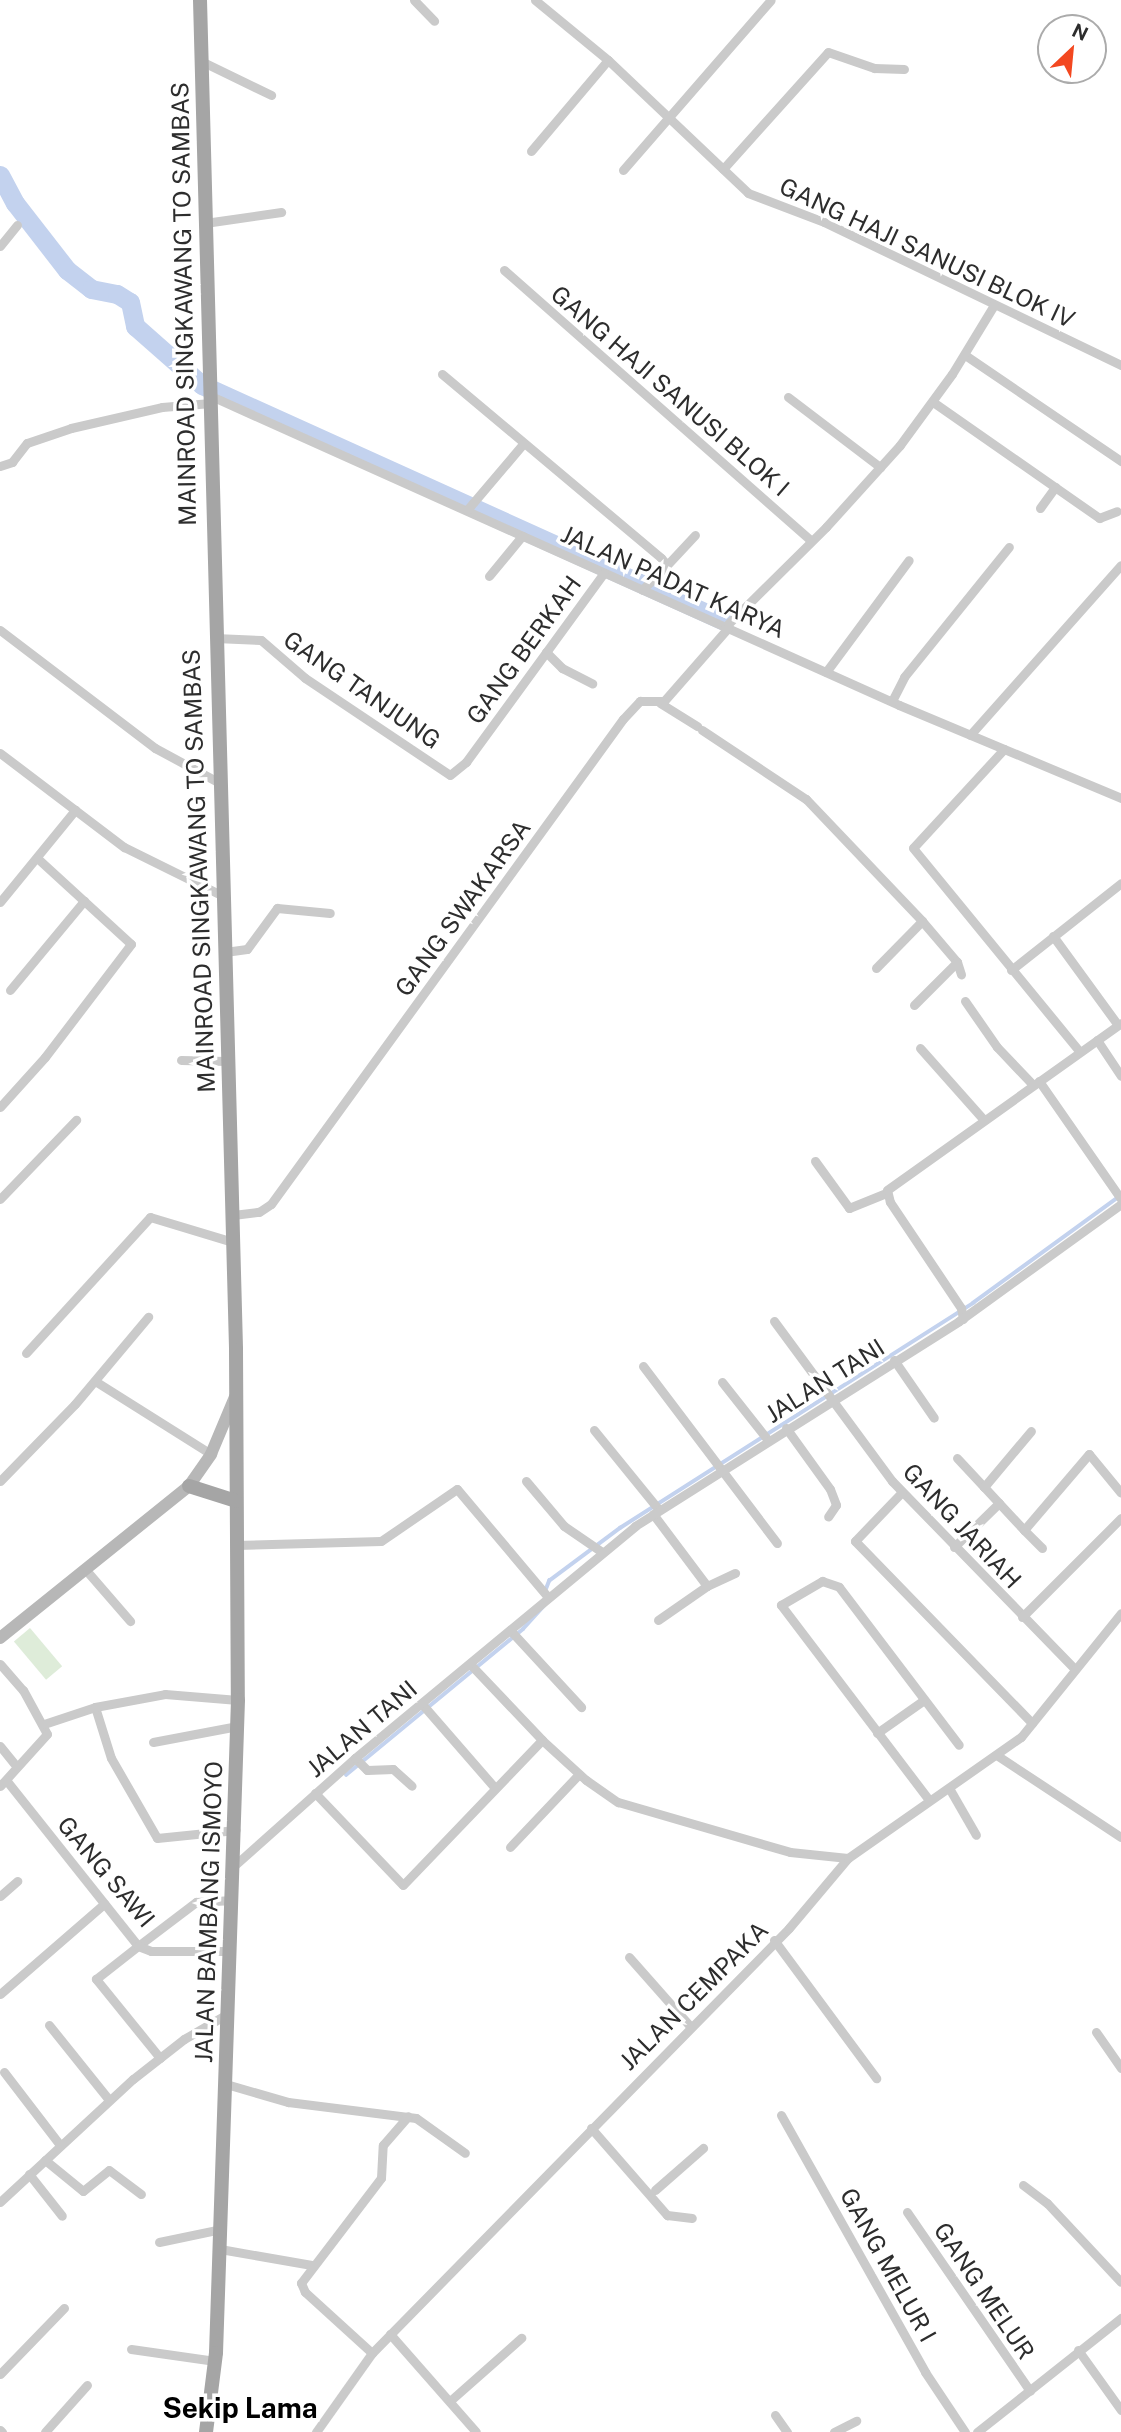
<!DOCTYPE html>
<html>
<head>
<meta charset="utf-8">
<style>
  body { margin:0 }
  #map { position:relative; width:1121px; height:2432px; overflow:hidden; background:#fff; font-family:"Public Sans",sans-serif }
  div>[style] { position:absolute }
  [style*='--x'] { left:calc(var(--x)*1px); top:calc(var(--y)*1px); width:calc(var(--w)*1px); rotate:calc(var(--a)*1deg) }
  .green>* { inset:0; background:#deecd9; transform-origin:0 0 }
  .stream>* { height:3.5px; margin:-1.75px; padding:0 1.75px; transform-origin:1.75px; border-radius:1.75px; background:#c3d2ee }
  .river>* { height:19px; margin:-9.5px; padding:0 9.5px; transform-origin:9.5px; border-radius:9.5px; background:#c3d2ee }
  .street>* { height:9px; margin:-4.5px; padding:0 4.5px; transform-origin:4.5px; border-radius:4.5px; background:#cacaca }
  .secondary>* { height:12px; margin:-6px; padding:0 6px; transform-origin:6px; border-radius:6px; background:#b7b7b7 }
  .primary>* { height:14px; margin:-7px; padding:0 7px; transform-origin:7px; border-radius:7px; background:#a5a5a5 }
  span { translate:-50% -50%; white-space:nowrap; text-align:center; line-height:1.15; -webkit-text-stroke:7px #fff; paint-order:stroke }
  .street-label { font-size:24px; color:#2d2d2d }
  .quarter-label { font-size:28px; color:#000; font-weight:700 }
  .north { position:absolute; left:1037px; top:14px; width:70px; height:70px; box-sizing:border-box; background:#fff; border:2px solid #ababab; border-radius:50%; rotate:26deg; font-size:19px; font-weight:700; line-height:28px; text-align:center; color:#2d2d2d }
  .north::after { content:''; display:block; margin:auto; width:24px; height:32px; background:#f34820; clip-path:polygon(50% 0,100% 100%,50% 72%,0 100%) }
</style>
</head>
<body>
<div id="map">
  <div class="green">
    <i style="left:30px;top:1628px;width:50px;height:21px;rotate:50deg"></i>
  </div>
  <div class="stream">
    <i style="--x:546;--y:1589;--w:9;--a:-69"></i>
    <i style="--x:549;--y:1581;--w:89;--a:-36.7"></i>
    <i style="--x:620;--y:1528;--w:419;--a:-32.5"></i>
    <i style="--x:973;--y:1303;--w:178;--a:-36.1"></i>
    <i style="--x:346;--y:1775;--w:229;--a:-39.5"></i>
    <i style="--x:523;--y:1629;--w:42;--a:-47.9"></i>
  </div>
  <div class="river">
    <i style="--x:0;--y:175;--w:32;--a:62"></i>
    <i style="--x:15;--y:203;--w:85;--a:52.2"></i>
    <i style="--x:67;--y:270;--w:31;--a:38"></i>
    <i style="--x:91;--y:289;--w:26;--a:11"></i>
    <i style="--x:117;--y:294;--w:15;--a:32"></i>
    <i style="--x:130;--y:302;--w:25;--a:78"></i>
    <i style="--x:135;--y:326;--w:89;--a:41.4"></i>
    <i style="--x:202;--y:385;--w:571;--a:24.32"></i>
  </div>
  <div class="street">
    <i style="--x:414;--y:0;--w:29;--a:46"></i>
    <i style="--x:535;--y:0;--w:94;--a:39.4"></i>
    <i style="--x:608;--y:60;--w:193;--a:43.5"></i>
    <i style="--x:748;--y:193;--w:81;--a:20.9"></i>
    <i style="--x:824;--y:222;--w:330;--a:25.7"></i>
    <i style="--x:201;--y:61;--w:78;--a:25.9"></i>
    <i style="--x:531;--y:151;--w:119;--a:-49.8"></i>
    <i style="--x:723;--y:169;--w:157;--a:-48.1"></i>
    <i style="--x:828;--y:52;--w:49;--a:19.2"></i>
    <i style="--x:874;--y:68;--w:30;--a:2"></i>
    <i style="--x:623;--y:170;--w:225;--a:-49"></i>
    <i style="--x:205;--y:223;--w:77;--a:-8.2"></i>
    <i style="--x:0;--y:246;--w:27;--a:-51"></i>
    <i style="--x:504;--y:270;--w:409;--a:41.4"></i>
    <i style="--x:965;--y:355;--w:189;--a:34.2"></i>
    <i style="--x:442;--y:374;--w:286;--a:40"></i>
    <i style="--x:661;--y:558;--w:9;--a:49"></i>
    <i style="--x:667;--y:565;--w:35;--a:135"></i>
    <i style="--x:211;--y:396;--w:754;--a:24.19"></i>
    <i style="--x:899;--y:705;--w:241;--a:22.7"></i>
    <i style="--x:788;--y:397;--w:116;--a:37.3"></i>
    <i style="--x:933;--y:402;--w:203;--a:34.9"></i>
    <i style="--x:1099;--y:518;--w:19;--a:-21"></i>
    <i style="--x:0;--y:466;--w:13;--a:-18"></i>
    <i style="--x:12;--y:462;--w:24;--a:-52"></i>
    <i style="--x:27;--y:443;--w:46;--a:-18.8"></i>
    <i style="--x:71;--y:428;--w:93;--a:-13"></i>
    <i style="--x:162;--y:407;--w:49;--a:-4.7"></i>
    <i style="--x:1040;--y:508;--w:26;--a:-54"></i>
    <i style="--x:467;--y:510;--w:87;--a:-49.7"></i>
    <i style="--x:667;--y:565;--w:41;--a:-47"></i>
    <i style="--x:489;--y:576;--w:52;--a:-50.5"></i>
    <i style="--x:725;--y:627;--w:142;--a:-44.7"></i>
    <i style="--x:826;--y:527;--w:110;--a:-47.9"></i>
    <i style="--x:900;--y:445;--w:88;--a:-53.8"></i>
    <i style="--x:952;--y:374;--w:81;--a:-58.7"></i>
    <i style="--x:0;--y:630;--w:195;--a:37.3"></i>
    <i style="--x:155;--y:748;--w:72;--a:28.4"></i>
    <i style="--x:215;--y:638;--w:46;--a:2.5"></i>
    <i style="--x:261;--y:640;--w:58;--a:40.8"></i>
    <i style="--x:305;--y:678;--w:174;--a:33.8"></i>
    <i style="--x:450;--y:775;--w:21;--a:-39"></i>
    <i style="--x:466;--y:762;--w:234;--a:-53.9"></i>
    <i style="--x:546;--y:652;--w:23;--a:45"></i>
    <i style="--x:562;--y:668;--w:34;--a:27"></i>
    <i style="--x:826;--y:672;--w:139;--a:-53.5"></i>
    <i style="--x:892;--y:701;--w:27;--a:-63"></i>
    <i style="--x:904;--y:677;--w:167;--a:-51.1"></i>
    <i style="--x:660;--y:703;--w:44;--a:31.9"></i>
    <i style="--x:702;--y:730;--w:125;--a:33.6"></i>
    <i style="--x:806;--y:799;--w:168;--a:46.4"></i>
    <i style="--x:922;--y:921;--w:54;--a:49.5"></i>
    <i style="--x:957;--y:962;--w:13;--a:72"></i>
    <i style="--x:970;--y:735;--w:227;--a:-48.4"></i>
    <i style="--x:1004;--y:749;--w:134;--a:132.6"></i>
    <i style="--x:913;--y:848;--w:262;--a:50.7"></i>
    <i style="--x:0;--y:753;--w:156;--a:37.2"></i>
    <i style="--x:124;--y:847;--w:110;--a:26.3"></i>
    <i style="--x:0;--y:902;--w:119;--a:-50.8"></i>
    <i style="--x:1053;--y:936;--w:110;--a:53.9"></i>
    <i style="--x:225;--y:952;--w:22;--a:-8"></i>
    <i style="--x:247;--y:949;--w:51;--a:-53.8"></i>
    <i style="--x:277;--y:908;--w:53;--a:5.4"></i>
    <i style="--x:876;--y:968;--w:66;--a:-45.6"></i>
    <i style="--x:1011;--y:970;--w:140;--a:-38.3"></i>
    <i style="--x:10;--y:990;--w:116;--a:-50.3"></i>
    <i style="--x:965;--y:1001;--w:56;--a:55.2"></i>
    <i style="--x:997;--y:1047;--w:52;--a:46.5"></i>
    <i style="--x:914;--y:1005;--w:61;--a:-45"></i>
    <i style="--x:1097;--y:1040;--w:43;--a:56.3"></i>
    <i style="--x:920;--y:1048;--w:95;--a:48.4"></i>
    <i style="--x:181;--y:1060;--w:46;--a:1.2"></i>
    <i style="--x:1039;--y:1081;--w:144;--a:55.2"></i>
    <i style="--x:0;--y:1107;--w:67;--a:-48"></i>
    <i style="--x:45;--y:1057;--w:142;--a:-52.7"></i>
    <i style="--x:131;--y:944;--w:127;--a:-137.5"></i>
    <i style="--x:815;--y:1161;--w:58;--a:54.1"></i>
    <i style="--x:849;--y:1208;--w:40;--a:-22"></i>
    <i style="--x:0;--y:1199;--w:110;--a:-46.1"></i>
    <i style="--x:233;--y:1215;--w:26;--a:-7"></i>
    <i style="--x:259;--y:1212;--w:14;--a:-34"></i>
    <i style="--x:271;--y:1204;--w:599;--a:-54.03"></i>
    <i style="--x:623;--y:719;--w:25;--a:-47"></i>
    <i style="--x:640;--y:701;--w:24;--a:0"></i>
    <i style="--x:664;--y:701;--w:97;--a:-48.8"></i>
    <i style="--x:963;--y:1319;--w:11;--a:-100"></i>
    <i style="--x:961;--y:1308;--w:128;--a:-123.8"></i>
    <i style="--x:890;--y:1202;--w:12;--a:-104"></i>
    <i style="--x:887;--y:1190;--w:287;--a:-35.5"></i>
    <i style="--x:774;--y:1321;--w:199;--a:53.6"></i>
    <i style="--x:892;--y:1481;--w:262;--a:45.8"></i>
    <i style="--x:26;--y:1353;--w:184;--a:-47.6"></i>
    <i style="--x:150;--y:1217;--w:87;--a:16.8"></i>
    <i style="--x:894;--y:1360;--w:70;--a:55.4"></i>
    <i style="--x:643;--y:1366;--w:222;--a:52.9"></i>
    <i style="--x:95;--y:1381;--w:137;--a:32.2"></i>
    <i style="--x:722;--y:1382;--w:73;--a:51.7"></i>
    <i style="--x:786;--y:1428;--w:75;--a:54.2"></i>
    <i style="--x:830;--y:1489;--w:17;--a:69"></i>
    <i style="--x:836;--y:1505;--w:14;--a:124"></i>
    <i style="--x:594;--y:1430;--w:103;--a:50.9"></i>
    <i style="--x:957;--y:1458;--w:40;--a:47"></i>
    <i style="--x:0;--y:1481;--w:107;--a:-45.8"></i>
    <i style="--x:75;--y:1404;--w:114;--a:-50"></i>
    <i style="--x:526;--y:1481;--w:59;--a:49.8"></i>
    <i style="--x:564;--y:1526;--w:46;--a:34.4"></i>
    <i style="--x:902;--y:1492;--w:68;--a:133.8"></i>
    <i style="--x:855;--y:1541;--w:254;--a:45.8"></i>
    <i style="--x:653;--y:1514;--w:90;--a:53.1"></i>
    <i style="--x:707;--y:1586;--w:31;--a:-25"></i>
    <i style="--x:1024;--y:1530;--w:59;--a:-132.9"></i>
    <i style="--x:984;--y:1487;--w:73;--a:-50"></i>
    <i style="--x:236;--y:1545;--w:145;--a:-1.6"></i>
    <i style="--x:381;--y:1541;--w:92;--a:-34.4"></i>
    <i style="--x:457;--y:1489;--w:141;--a:49.9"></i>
    <i style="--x:954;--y:1547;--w:63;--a:-44.4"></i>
    <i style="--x:1042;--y:1548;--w:25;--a:-135"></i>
    <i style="--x:1024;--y:1530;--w:100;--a:-49.5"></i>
    <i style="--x:1089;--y:1454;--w:50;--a:50.6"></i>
    <i style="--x:85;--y:1569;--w:69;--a:49.1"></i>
    <i style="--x:1022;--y:1617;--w:140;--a:-45"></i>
    <i style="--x:658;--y:1620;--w:60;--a:-34.8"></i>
    <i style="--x:510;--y:1630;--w:105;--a:47.3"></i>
    <i style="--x:0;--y:1664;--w:35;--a:49"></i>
    <i style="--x:23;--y:1690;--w:50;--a:61.4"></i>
    <i style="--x:47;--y:1734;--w:70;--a:132.1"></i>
    <i style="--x:470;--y:1664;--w:105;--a:46.5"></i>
    <i style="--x:542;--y:1740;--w:59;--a:42.3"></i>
    <i style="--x:586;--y:1780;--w:39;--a:35"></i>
    <i style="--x:618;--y:1802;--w:179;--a:16.2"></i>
    <i style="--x:790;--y:1852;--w:58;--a:5.9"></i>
    <i style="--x:422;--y:1704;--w:111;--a:49"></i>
    <i style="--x:95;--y:1707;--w:53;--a:72.6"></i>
    <i style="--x:111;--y:1758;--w:92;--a:60.1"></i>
    <i style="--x:157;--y:1838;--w:79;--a:-5.8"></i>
    <i style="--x:44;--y:1724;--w:54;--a:-18.4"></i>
    <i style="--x:95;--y:1707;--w:71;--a:-10.5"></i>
    <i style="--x:165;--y:1694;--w:73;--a:4.7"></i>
    <i style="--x:877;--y:1733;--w:57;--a:-35.1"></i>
    <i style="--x:153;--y:1742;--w:86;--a:-10.7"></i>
    <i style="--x:0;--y:1746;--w:22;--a:51"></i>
    <i style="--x:998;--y:1756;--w:147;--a:33.4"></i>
    <i style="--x:355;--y:1758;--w:17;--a:45"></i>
    <i style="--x:367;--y:1770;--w:26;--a:-2"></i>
    <i style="--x:393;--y:1769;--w:25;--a:42"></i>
    <i style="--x:6;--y:1780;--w:212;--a:51.5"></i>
    <i style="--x:138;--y:1946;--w:73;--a:-37.2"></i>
    <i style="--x:196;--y:1902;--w:37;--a:-3"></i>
    <i style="--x:949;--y:1788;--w:54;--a:60.1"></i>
    <i style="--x:315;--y:1793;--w:127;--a:46.3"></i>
    <i style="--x:403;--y:1885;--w:201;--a:-46.2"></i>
    <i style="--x:929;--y:1800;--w:245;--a:-127.2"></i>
    <i style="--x:781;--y:1605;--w:48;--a:-30.3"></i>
    <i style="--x:822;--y:1581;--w:18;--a:19"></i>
    <i style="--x:839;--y:1587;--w:198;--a:52.8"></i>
    <i style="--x:510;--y:1847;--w:100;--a:-46.6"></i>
    <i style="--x:235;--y:1865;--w:161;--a:-41.7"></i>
    <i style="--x:355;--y:1758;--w:364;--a:-39.6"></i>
    <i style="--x:635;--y:1526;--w:383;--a:-32.3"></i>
    <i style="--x:959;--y:1321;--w:200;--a:-35.8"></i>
    <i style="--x:0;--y:1896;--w:23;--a:-41"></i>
    <i style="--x:774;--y:1940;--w:172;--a:53.5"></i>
    <i style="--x:629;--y:1957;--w:92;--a:48.5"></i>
    <i style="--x:0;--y:1994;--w:138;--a:-40.9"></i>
    <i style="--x:49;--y:2025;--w:96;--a:51.3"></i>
    <i style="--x:1096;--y:2032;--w:44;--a:55.2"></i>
    <i style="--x:160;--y:2058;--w:102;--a:-129"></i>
    <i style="--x:96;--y:1979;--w:53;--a:-38.2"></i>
    <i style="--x:138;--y:1946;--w:14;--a:21"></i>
    <i style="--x:151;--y:1951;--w:80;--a:0"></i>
    <i style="--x:4;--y:2072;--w:92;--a:52.5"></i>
    <i style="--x:226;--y:2084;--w:65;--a:16.2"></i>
    <i style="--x:288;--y:2102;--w:129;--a:7.1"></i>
    <i style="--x:416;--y:2118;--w:60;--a:35.5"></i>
    <i style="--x:781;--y:2115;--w:295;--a:60.7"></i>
    <i style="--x:925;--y:2372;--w:72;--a:56.3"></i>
    <i style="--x:591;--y:2128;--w:116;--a:48.9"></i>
    <i style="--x:667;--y:2215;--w:25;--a:7"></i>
    <i style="--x:45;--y:2160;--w:49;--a:39.2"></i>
    <i style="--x:83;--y:2191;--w:33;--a:-39"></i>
    <i style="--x:109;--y:2170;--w:40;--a:37"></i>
    <i style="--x:29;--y:2174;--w:53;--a:51.8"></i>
    <i style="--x:1023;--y:2185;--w:30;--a:37"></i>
    <i style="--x:1047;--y:2203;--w:108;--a:46.9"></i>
    <i style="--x:655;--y:2190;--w:64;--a:-41.2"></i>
    <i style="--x:0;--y:2202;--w:181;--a:-42.8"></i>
    <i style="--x:133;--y:2079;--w:65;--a:-38.1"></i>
    <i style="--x:184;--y:2039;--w:52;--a:-30"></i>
    <i style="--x:907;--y:2212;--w:217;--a:55.5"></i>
    <i style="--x:159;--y:2242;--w:63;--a:-11.8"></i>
    <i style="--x:220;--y:2249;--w:93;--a:9.9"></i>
    <i style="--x:390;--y:2334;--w:130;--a:48.7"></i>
    <i style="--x:131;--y:2349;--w:85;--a:8.1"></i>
    <i style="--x:1078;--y:2350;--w:74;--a:54.4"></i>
    <i style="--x:372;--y:2353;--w:91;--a:-137.7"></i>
    <i style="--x:305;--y:2292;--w:10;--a:-114"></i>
    <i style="--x:301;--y:2283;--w:132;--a:-52.7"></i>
    <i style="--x:381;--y:2178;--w:33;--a:-87"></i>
    <i style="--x:383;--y:2145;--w:38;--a:-49"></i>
    <i style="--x:0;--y:2374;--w:92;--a:-45.9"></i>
    <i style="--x:451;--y:2400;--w:94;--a:-41.5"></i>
    <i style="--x:775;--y:2415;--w:21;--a:55"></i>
    <i style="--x:0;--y:2430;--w:3;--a:45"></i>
    <i style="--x:45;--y:2432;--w:63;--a:-48.2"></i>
    <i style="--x:316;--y:2432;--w:97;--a:-54.7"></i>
    <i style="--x:372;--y:2353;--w:595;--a:-45.54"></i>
    <i style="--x:789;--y:1928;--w:92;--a:-49.9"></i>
    <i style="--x:848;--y:1858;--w:211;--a:-35"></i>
    <i style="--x:1021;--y:1737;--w:159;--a:-51.1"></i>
    <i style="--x:834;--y:2432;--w:25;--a:-27"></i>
    <i style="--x:977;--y:2432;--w:184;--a:-38.4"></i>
  </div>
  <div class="secondary">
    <i style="--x:0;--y:1638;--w:243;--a:-38.8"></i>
    <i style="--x:189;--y:1486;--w:39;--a:-55"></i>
    <i style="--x:211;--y:1454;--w:62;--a:-67.2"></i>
  </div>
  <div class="primary">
    <i style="--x:200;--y:0;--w:1350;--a:88.47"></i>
    <i style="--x:236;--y:1350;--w:350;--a:89.7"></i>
    <i style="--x:238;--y:1700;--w:653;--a:91.93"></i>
    <i style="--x:216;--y:2353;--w:80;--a:97.2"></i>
    <i style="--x:189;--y:1486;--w:49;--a:17.7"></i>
  </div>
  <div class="street-label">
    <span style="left:927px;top:253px;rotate:25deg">GANG HAJI SANUSI BLOK IV</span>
    <span style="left:184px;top:304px;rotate:-91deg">MAINROAD SINGKAWANG TO SAMBAS</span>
    <span style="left:670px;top:391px;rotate:41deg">GANG HAJI SANUSI BLOK I</span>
    <span style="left:673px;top:582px;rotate:24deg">JALAN PADAT KARYA</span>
    <span style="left:524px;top:650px;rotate:-54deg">GANG BERKAH</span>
    <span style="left:362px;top:690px;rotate:35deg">GANG TANJUNG</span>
    <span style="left:199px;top:871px;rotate:-92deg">MAINROAD SINGKAWANG TO SAMBAS</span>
    <span style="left:463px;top:908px;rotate:-54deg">GANG SWAKARSA</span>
    <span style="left:825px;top:1381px;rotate:-32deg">JALAN TANI</span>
    <span style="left:962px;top:1526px;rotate:47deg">GANG JARIAH</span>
    <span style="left:362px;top:1729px;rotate:-40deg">JALAN TANI</span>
    <span style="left:106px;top:1872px;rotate:50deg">GANG SAWI</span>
    <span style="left:209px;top:1912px;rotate:-88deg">JALAN BAMBANG ISMOYO</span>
    <span style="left:694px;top:1996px;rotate:-45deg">JALAN CEMPAKA</span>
    <span style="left:888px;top:2265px;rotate:61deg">GANG MELUR I</span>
    <span style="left:984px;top:2291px;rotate:56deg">GANG MELUR</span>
  </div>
  <div class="quarter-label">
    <span style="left:240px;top:2408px">Sekip Lama</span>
  </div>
  <div class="north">N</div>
</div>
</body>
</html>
